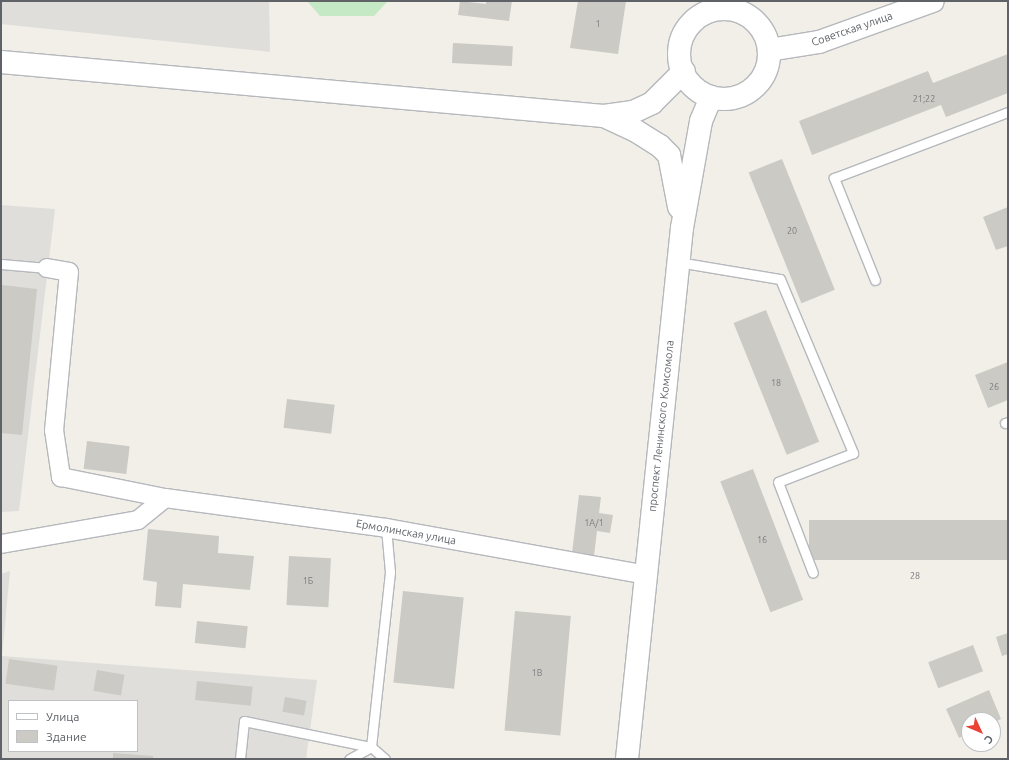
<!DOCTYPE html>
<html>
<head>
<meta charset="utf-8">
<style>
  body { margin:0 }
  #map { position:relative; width:1009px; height:760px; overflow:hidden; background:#f1efe8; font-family:Ubuntu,sans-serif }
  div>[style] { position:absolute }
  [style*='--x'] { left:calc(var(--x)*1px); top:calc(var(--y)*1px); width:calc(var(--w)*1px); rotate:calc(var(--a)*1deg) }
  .industrial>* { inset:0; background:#e0deda }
  .green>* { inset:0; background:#c5e8c5 }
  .building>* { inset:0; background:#cccac5; transform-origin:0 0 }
  .roads { filter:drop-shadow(1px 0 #b5b8bc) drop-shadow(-1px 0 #b5b8bc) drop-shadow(0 1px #b5b8bc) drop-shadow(0 -1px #b5b8bc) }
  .lane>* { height:9px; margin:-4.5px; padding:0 4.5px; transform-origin:4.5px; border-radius:4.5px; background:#fff }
  .street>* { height:18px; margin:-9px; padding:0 9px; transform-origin:9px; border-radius:9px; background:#fff }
  .secondary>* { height:22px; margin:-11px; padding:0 11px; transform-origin:11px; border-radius:11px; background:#fff }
  .secondary>.ring { margin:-11px; padding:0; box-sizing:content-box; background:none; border:22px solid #fff; border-radius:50% }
  span { translate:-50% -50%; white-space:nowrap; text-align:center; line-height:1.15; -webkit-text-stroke:3px #fff; paint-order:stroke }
  .number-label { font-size:9px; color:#7a7d7f }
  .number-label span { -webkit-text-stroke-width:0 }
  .street-label { font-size:11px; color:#5f6368 }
  .frame { position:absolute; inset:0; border:2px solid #5f6368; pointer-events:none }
  .legend { position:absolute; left:8px; top:700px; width:130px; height:52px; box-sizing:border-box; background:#fff; border:1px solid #bfc1c3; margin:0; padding:5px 7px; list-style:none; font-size:12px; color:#5f6368 }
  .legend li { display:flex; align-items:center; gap:8px; height:20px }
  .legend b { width:20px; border:1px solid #bfc1c3 }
  .north { position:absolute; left:961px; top:712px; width:40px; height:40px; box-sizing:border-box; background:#fff; border:1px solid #bfc1c3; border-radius:50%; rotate:134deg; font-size:11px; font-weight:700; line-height:16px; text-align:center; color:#5f6368 }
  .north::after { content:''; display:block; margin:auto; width:14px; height:18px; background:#ea4335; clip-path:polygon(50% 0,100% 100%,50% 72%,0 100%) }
</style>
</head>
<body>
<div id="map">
  <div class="industrial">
    <i style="clip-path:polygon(1px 1px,269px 1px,270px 52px,1px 24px)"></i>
    <i style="clip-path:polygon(1px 205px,55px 209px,19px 511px,1px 512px)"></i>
    <i style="clip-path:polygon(evenodd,10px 571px,2px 656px,317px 680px,306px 759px,1px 759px,1px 574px,10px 571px,9px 701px,137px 701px,137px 751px,9px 751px,9px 701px)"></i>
  </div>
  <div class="green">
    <i style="clip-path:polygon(307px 1px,387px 1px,387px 2px,374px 16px,320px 16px)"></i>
  </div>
  <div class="building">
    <i style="clip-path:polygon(460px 1px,486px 4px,486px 1px,512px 1px,509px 21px,458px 15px)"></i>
    <i style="clip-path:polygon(578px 1px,626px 1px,618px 54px,570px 48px)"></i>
    <i style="left:453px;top:43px;width:60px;height:20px;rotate:3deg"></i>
    <i style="clip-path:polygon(1008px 54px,1008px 93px,946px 117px,941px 105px,812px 155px,799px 121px,928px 71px,933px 83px)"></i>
    <i style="left:782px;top:159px;width:141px;height:36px;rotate:68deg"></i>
    <i style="clip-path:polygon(1008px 207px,1008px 246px,996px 250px,983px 217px)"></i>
    <i style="clip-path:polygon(2px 285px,37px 289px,22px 435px,1px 433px)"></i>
    <i style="left:766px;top:310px;width:142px;height:35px;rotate:68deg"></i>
    <i style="clip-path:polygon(1008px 362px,1008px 400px,988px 408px,975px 375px)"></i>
    <i style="left:287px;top:399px;width:48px;height:29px;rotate:7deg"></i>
    <i style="left:87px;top:441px;width:43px;height:28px;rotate:7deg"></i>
    <i style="left:753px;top:469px;width:140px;height:35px;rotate:69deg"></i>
    <i style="clip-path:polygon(579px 495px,601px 497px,599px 513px,613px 515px,610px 533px,597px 531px,594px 556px,572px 553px)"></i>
    <i style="left:1008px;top:520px;width:40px;height:199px;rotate:90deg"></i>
    <i style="clip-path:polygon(148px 529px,219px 536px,218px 553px,254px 556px,250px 590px,183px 584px,181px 608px,155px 606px,157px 582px,143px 580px)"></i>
    <i style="left:289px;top:556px;width:42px;height:49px;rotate:3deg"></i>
    <i style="left:403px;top:591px;width:61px;height:92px;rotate:6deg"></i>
    <i style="left:515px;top:611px;width:56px;height:120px;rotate:5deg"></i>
    <i style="left:197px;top:621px;width:51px;height:22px;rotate:6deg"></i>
    <i style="clip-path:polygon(1008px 633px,1008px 654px,1002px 656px,996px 637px)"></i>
    <i style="left:973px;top:645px;width:28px;height:48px;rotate:69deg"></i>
    <i style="left:9px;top:659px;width:49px;height:25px;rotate:8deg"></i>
    <i style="left:97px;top:670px;width:28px;height:21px;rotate:10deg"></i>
    <i style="left:197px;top:681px;width:56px;height:19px;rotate:6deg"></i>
    <i style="clip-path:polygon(989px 690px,1001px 719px,993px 723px,993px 720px,969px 720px,969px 733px,959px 738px,946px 709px)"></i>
    <i style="left:285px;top:697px;width:22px;height:15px;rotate:10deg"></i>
    <i style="clip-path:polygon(113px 753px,153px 756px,153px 759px,113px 759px)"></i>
  </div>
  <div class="roads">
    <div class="lane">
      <i style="--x:678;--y:262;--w:103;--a:9.5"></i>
      <i style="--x:780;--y:279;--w:189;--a:67.2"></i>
      <i style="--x:853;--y:453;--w:80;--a:158.9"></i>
      <i style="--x:778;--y:482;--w:97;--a:69"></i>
      <i style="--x:1;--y:264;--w:46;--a:5"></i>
      <i style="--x:875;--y:280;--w:110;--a:-111.9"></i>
      <i style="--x:834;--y:178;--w:186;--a:-20.8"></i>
      <i style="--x:1005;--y:423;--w:3;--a:-18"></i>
      <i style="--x:240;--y:759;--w:38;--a:-84"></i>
      <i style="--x:244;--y:721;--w:130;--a:11.6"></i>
      <i style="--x:371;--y:747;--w:25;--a:151"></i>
      <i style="--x:385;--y:759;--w:18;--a:-139"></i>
      <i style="--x:371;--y:747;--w:176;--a:-83.8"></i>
      <i style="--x:390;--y:572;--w:44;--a:-95.2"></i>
    </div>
    <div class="street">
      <i style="--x:47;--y:268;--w:22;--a:10"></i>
      <i style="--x:69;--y:272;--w:159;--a:95.4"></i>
      <i style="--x:54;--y:430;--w:48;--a:81.5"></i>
      <i style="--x:61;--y:477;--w:106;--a:11.4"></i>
      <i style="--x:165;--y:498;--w:223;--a:7.7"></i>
      <i style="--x:386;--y:528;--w:264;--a:10.2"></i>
      <i style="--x:1;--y:544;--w:139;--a:-9.9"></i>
      <i style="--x:138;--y:520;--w:35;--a:-39"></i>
    </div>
    <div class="secondary">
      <i class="ring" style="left:679px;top:9px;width:68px;height:68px"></i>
      <i style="--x:769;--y:50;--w:51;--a:-9.1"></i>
      <i style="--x:819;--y:42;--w:121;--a:-19.8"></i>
      <i style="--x:1;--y:62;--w:605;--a:5.12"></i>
      <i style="--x:604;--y:116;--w:29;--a:-8"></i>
      <i style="--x:633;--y:112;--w:21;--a:-25"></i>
      <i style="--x:652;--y:103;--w:45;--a:-45"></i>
      <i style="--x:604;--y:116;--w:35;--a:25"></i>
      <i style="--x:636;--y:131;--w:28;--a:32"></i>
      <i style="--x:660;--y:146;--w:13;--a:45"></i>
      <i style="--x:669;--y:155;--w:53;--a:79.1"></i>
      <i style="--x:627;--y:759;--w:534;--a:-84.09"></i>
      <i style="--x:682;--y:228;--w:109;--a:-79.9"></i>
      <i style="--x:701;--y:121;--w:26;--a:-67"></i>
    </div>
  </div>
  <div class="number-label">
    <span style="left:598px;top:24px">1</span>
    <span style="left:924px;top:99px">21;22</span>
    <span style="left:792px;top:231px">20</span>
    <span style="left:776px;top:383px">18</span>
    <span style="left:994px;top:387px">26</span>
    <span style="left:594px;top:523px">1А/1</span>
    <span style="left:762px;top:540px">16</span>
    <span style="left:915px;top:576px">28</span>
    <span style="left:308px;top:581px">1Б</span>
    <span style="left:537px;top:673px">1В</span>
  </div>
  <div class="street-label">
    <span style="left:852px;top:29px;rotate:-19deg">Советская улица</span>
    <span style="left:661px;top:426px;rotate:-84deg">проспект Ленинского Комсомола</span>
    <span style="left:406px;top:532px;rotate:10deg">Ермолинская улица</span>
  </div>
  <div class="frame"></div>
  <ul class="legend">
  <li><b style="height:5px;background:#fff"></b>Улица</li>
  <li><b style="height:11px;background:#cccac5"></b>Здание</li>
  </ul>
  <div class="north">С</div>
</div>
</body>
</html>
